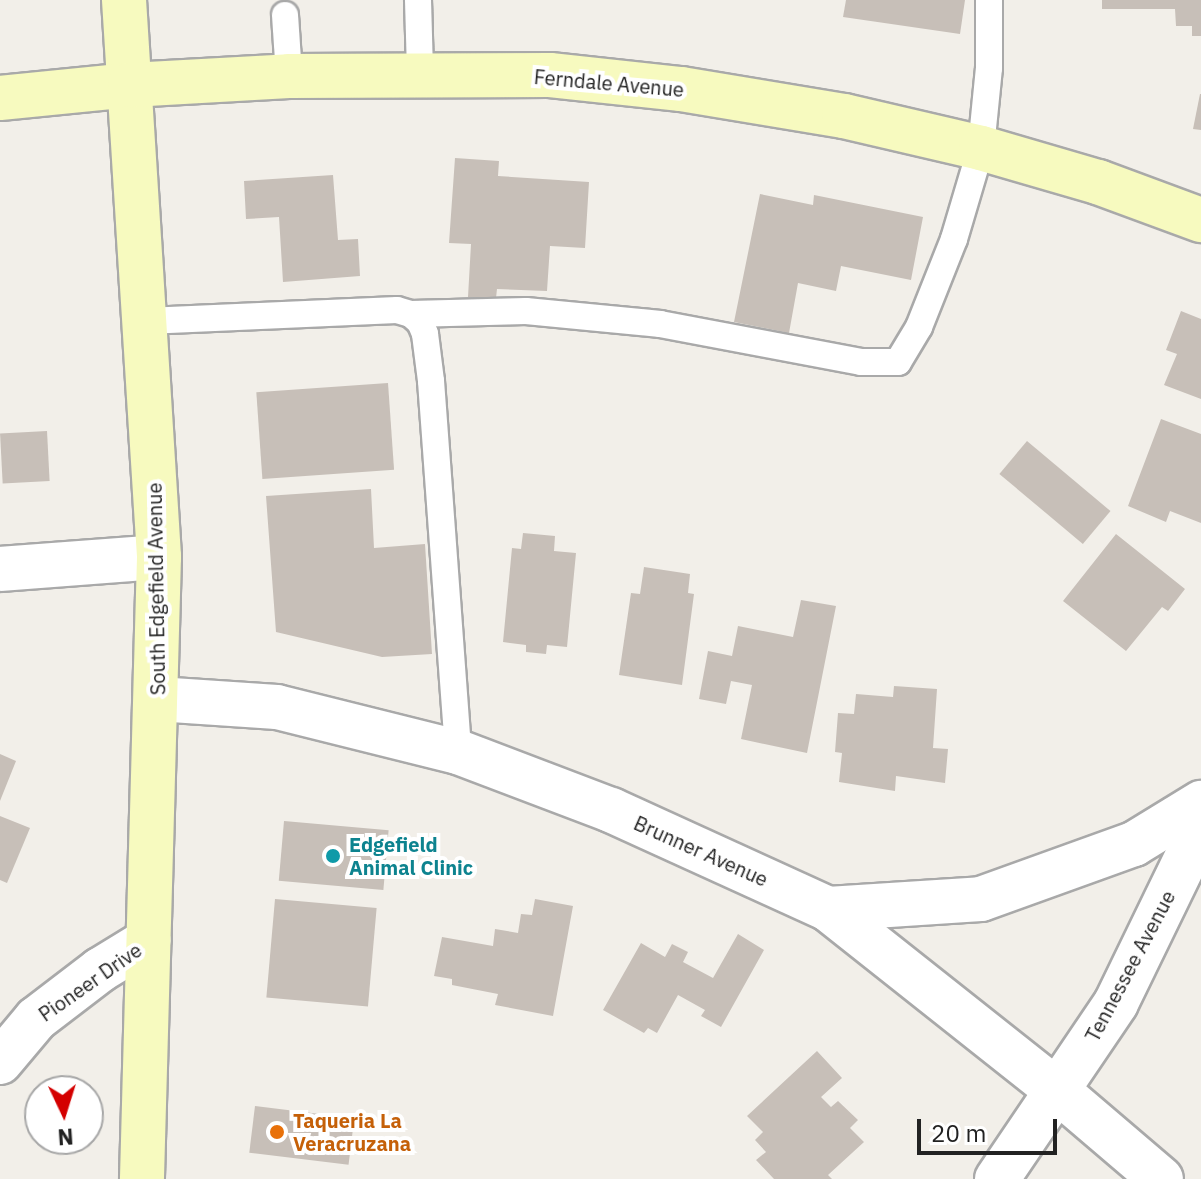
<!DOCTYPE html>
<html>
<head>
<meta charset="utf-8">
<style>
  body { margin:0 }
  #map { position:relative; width:1201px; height:1179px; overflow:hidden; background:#f2efe9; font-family:"IBM Plex Sans",sans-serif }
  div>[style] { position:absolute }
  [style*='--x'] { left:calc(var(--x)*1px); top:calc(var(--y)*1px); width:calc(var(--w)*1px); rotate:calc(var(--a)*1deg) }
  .building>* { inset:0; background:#c7bfb8; transform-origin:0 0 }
  .roads { filter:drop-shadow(2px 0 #a9a9a9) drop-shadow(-2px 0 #a9a9a9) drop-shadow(0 2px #a9a9a9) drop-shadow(0 -2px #a9a9a9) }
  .lane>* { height:26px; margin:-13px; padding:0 13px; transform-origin:13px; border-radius:13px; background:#fff }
  .street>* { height:44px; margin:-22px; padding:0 22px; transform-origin:22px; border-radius:22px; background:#fff }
  .secondary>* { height:44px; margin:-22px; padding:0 22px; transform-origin:22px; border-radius:22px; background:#f7fabf }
  .dots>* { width:22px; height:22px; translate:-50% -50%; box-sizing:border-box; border:4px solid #fff; border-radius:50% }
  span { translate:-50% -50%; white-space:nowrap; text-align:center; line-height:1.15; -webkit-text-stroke:8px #fff; paint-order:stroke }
  .street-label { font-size:20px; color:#222 }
  .culture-label { font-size:20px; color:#0d838f; font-weight:700 }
  .left { translate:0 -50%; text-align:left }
  .food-label { font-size:20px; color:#c56008; font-weight:700 }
  .north { position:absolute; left:24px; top:1075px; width:80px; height:80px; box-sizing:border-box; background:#fff; border:2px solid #a7a7a7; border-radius:50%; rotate:176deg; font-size:22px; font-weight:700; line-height:32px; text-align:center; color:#222 }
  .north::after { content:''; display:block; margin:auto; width:28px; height:36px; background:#d40000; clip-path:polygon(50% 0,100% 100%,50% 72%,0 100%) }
  .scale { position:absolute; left:917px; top:1119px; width:140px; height:36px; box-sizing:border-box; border:4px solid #222; border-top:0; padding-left:10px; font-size:24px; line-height:28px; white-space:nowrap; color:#222; -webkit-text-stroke:6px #fff; paint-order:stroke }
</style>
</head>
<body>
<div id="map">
  <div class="building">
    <i style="clip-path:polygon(846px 0,965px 0,960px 34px,843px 17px)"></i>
    <i style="clip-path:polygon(1102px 0,1201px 0,1201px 36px,1192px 36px,1192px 26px,1176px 26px,1175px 9px,1102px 9px)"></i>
    <i style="clip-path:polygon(1200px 94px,1201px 94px,1201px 130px,1193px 129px)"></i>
    <i style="clip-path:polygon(455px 158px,499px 161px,498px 176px,589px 182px,585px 248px,550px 246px,547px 291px,497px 289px,496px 298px,468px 297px,471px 244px,449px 243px)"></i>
    <i style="clip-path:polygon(333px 175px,338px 240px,358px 239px,360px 276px,283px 282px,279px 217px,246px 219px,244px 181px)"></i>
    <i style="clip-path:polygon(760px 194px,813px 205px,814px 195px,923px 217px,911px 280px,841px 266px,836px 291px,798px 283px,789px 333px,734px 322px)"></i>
    <i style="clip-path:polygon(1181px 311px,1201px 319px,1201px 399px,1164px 385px,1177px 354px,1166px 350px)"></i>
    <i style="left:388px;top:383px;width:87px;height:132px;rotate:86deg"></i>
    <i style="clip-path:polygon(1161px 419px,1201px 434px,1201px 523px,1170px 511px,1166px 522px,1128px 506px)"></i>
    <i style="left:47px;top:431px;width:50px;height:47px;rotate:87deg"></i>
    <i style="left:1027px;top:441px;width:109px;height:43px;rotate:40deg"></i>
    <i style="clip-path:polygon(371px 489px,374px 548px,425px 544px,432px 654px,382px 657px,276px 632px,266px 496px)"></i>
    <i style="clip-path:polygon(523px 533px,555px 536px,554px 551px,576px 553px,567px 647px,547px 645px,546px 654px,526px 652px,526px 645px,503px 642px,512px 548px,521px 549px)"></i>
    <i style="clip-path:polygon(1116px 534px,1185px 589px,1168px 611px,1162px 607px,1126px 651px,1063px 601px)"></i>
    <i style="clip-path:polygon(644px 567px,690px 574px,688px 593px,694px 594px,682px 685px,619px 675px,631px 593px,640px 594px)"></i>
    <i style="clip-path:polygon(801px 600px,836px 606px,807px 753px,741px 739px,752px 685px,731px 681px,726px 704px,699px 699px,708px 651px,732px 656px,738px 626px,793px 637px)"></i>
    <i style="clip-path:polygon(894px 686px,937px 689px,933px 748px,948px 749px,945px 783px,896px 776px,895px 791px,839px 782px,842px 753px,835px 752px,838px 713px,854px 714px,856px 694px,893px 697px)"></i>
    <i style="clip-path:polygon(0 754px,16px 761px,0 801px)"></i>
    <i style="clip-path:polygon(0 816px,30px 828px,7px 883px,0 880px)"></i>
    <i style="left:284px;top:821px;width:105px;height:60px;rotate:5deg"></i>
    <i style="left:275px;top:899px;width:102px;height:99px;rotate:5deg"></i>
    <i style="clip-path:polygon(535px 899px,573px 906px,553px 1016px,495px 1005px,498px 994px,452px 985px,452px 979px,434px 976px,442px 937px,493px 946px,495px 929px,518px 933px,521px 914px,532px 915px)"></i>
    <i style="clip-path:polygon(738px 934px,764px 950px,721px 1027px,701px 1016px,705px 1010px,678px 995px,657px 1033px,648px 1028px,644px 1033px,603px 1010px,641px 943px,665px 957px,672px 944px,688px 952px,683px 962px,713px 978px)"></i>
    <i style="clip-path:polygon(817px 1051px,842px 1078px,821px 1097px,831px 1107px,838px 1101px,858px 1120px,850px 1128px,864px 1142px,828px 1175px,832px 1179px,774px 1179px,756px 1160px,766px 1152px,755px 1140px,763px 1132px,747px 1116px)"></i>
    <i style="left:255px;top:1106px;width:100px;height:47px;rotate:7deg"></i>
  </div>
  <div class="roads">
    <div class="lane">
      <i style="--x:418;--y:0;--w:73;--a:88.4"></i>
      <i style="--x:285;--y:15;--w:61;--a:86.2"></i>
      <i style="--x:411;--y:314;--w:115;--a:-1.5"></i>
      <i style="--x:526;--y:311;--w:135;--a:5.5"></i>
      <i style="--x:660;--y:324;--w:205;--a:10.7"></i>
      <i style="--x:861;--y:362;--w:37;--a:0"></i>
      <i style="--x:898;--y:362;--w:41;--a:-59"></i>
      <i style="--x:919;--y:327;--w:95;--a:-68.3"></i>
      <i style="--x:954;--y:239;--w:95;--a:-73.5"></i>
      <i style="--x:981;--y:148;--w:80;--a:-84.3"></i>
      <i style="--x:989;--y:68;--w:68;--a:-90"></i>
      <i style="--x:146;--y:321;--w:251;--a:-2.5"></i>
      <i style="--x:397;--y:310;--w:15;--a:16"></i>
      <i style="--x:411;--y:314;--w:12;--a:42"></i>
      <i style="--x:420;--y:322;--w:13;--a:67"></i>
      <i style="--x:425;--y:334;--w:47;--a:82.7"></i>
      <i style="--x:431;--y:381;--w:372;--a:85.8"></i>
    </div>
    <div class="street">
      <i style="--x:0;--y:569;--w:159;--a:-4.3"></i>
      <i style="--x:157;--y:699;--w:120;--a:3.8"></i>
      <i style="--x:277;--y:707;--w:187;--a:14"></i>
      <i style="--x:458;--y:752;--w:164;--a:20.8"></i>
      <i style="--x:611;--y:810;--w:239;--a:24.5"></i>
      <i style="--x:828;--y:909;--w:295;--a:38.4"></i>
      <i style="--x:1059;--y:1092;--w:134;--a:40.5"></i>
      <i style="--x:828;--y:909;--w:153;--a:-3.7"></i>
      <i style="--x:981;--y:899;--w:163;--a:-19.8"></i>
      <i style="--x:1134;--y:844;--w:79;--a:-31.5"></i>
      <i style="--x:0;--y:1062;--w:56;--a:-50.1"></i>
      <i style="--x:36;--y:1019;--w:81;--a:-37.4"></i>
      <i style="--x:100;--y:970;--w:57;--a:-31.5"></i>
      <i style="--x:997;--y:1179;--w:212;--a:-55.9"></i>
      <i style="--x:1116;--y:1003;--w:195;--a:-64.1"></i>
    </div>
    <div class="secondary">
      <i style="--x:124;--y:0;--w:558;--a:86.4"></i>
      <i style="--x:159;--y:557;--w:622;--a:91.57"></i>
      <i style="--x:0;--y:98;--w:131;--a:-5.7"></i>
      <i style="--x:130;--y:85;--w:159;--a:-3.2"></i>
      <i style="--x:289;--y:76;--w:261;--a:-0.2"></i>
      <i style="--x:550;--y:75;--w:132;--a:6.1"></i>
      <i style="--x:681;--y:89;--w:165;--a:9.4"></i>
      <i style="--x:844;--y:116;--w:141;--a:13.1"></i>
      <i style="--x:981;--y:148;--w:122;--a:16.2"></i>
      <i style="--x:1098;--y:182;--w:110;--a:20.3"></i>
    </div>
  </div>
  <div class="dots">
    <i style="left:333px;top:856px;background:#0f9aa8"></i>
    <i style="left:277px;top:1132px;background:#e8710a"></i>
  </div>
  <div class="street-label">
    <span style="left:609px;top:83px;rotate:5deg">Ferndale Avenue</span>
    <span style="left:156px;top:589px;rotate:-91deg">South Edgefield Avenue</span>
    <span style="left:701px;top:851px;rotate:24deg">Brunner Avenue</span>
    <span style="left:1130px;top:966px;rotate:-62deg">Tennessee Avenue</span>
    <span style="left:90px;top:982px;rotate:-35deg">Pioneer Drive</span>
  </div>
  <div class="culture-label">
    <span class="left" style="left:349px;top:856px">Edgefield<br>Animal Clinic</span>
  </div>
  <div class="food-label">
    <span class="left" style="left:293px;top:1132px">Taqueria La<br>Veracruzana</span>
  </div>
  <div class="north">N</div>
  <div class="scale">20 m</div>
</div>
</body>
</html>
